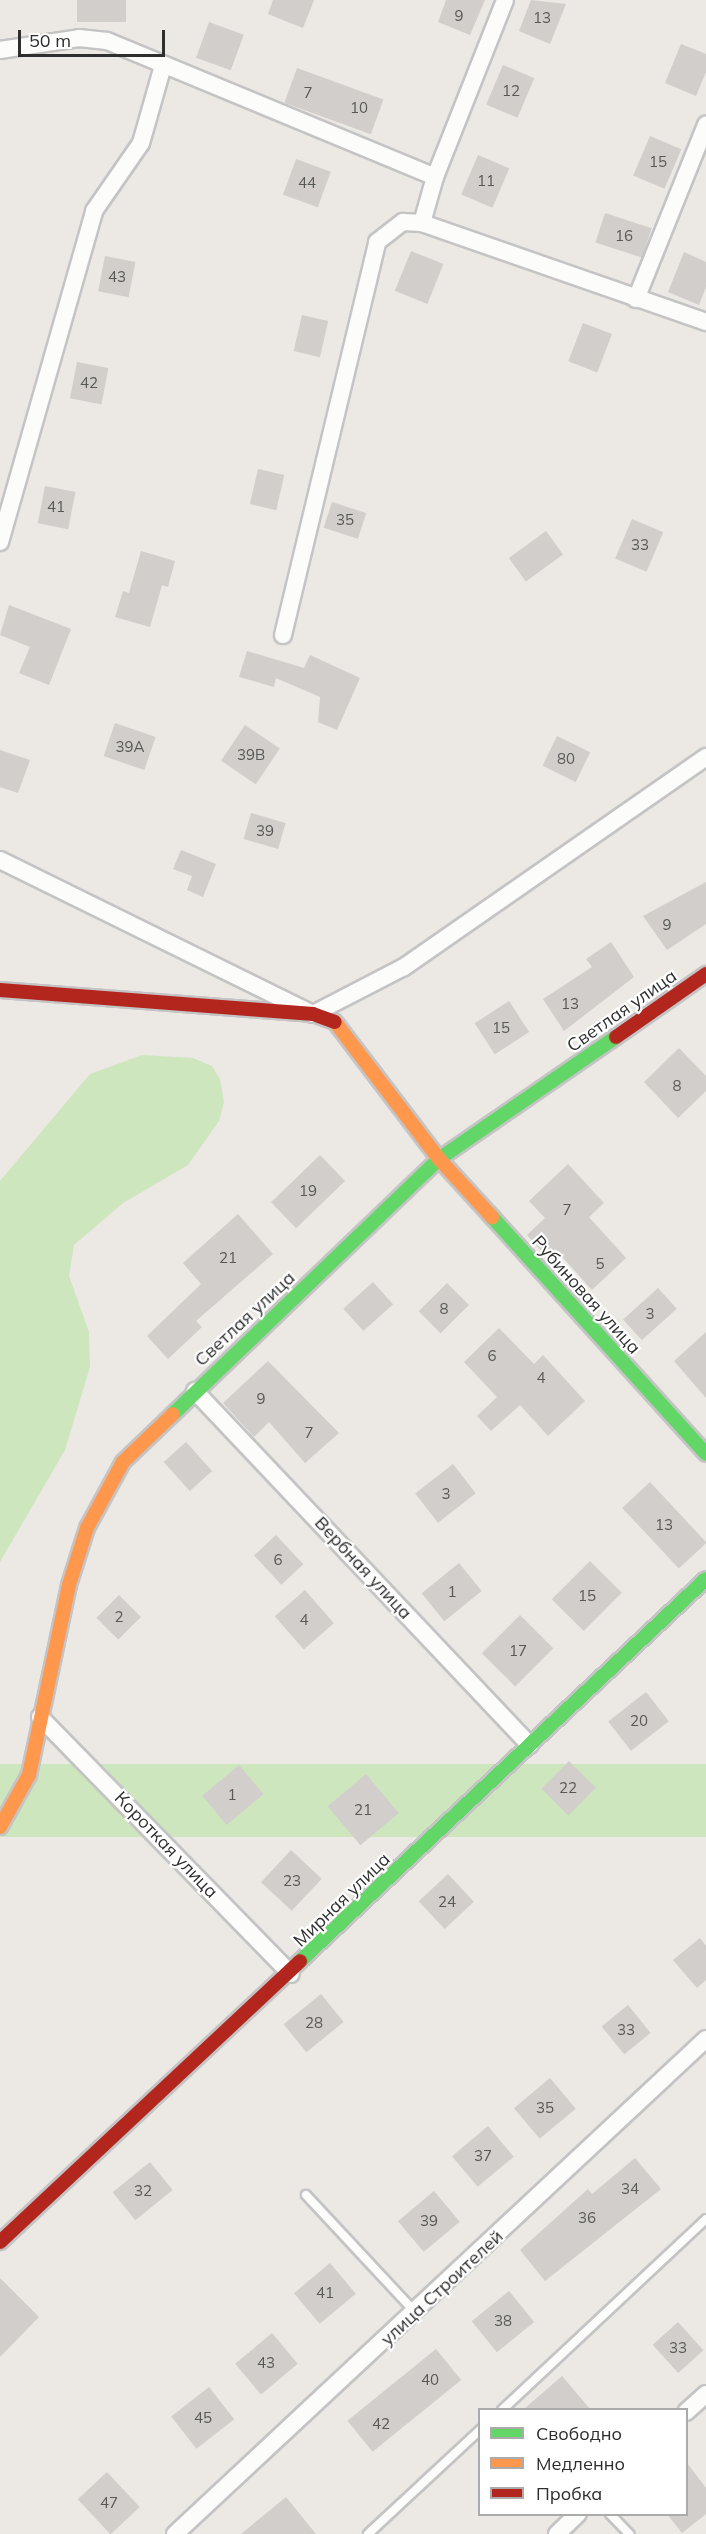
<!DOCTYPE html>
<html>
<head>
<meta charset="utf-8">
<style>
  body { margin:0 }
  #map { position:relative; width:706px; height:2534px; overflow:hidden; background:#ece8e4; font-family:Mulish,sans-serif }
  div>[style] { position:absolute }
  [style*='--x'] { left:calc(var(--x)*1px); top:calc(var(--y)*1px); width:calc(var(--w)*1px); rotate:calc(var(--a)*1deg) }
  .green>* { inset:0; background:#cee6be; transform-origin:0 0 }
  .building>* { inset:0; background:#d1cecb; transform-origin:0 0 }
  .roads { filter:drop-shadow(2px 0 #c5c4c5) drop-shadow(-2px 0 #c5c4c5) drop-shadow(0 2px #c5c4c5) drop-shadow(0 -2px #c5c4c5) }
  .lane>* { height:8px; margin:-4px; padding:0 4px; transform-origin:4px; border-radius:4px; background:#fcfcfb }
  .street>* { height:16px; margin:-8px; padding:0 8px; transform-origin:8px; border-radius:8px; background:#fcfcfb }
  .fast>* { height:14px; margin:-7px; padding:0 7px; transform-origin:7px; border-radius:7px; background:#63d668 }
  .slow>* { height:14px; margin:-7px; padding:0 7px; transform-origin:7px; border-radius:7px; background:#ff974d }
  .jam>* { height:14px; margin:-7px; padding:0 7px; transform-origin:7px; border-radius:7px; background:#b3261e }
  span { translate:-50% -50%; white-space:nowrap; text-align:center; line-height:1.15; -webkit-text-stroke:4.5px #fff; paint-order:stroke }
  .number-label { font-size:15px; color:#585857 }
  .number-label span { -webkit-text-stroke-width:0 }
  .street-label { font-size:18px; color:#2e2e2e }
  .legend { position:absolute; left:478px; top:2408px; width:210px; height:108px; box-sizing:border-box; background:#fff; border:2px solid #ababab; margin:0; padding:8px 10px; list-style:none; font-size:18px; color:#2e2e2e }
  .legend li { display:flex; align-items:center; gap:12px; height:30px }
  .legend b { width:30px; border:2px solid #ababab }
  .scale { position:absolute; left:18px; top:30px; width:147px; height:27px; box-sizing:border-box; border:3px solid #2e2e2e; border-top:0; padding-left:8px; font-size:18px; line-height:21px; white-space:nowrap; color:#2e2e2e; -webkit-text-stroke:4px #fff; paint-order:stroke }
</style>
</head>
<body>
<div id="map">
  <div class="green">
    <i style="clip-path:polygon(142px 1055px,193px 1058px,212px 1066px,220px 1079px,224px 1102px,219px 1121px,188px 1165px,123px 1203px,74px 1245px,69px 1276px,89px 1332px,90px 1367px,65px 1450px,0 1562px,0 1181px,90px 1074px)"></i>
    <i style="left:706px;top:1764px;width:73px;height:967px;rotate:90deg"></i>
  </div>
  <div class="building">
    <i style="left:77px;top:0;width:49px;height:22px"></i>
    <i style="clip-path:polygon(273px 0,314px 0,303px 28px,268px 14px)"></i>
    <i style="clip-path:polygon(446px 0,485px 0,470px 35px,438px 22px)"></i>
    <i style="clip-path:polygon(531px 0,566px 4px,550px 44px,519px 31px)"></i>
    <i style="left:209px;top:22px;width:37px;height:38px;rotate:20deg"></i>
    <i style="clip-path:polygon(681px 44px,706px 54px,706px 72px,696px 96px,665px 83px)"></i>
    <i style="left:503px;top:65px;width:34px;height:43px;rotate:23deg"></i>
    <i style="left:297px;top:68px;width:92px;height:37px;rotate:20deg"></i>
    <i style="left:650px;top:136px;width:34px;height:43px;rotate:23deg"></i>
    <i style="left:478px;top:155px;width:34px;height:43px;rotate:23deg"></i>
    <i style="left:296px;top:159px;width:37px;height:38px;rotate:20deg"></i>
    <i style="left:605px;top:213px;width:49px;height:31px;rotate:18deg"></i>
    <i style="left:411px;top:251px;width:35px;height:43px;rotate:22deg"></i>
    <i style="clip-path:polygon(684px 252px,706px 262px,706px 287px,699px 305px,668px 292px)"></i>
    <i style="left:105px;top:256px;width:31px;height:36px;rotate:11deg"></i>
    <i style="left:302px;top:315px;width:27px;height:37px;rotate:13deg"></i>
    <i style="left:583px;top:323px;width:31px;height:41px;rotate:21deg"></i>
    <i style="left:77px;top:362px;width:32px;height:37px;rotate:11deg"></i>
    <i style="left:258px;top:469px;width:27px;height:36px;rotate:13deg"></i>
    <i style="left:45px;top:486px;width:31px;height:38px;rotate:11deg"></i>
    <i style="left:332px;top:502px;width:36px;height:27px;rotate:18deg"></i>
    <i style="left:632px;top:519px;width:34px;height:43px;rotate:23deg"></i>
    <i style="left:546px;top:531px;width:29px;height:46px;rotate:54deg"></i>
    <i style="clip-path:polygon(141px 551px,175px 561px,168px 587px,162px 585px,150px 627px,115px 617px,123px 591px,129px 593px)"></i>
    <i style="clip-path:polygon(9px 605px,71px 629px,49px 685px,19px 673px,30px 647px,0 635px)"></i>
    <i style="clip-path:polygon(247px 651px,304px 668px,310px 655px,360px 678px,337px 730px,318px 722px,320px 697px,276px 678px,274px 687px,239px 677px)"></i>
    <i style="left:115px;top:723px;width:43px;height:35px;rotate:19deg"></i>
    <i style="left:245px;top:725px;width:42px;height:43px;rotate:34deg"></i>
    <i style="left:557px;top:736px;width:37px;height:33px;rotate:26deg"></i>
    <i style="clip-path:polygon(0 750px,30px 760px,18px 793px,0 787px)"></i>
    <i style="left:251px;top:813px;width:36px;height:27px;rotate:16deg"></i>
    <i style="clip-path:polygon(181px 850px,216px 864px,203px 897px,187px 890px,192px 876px,173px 869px)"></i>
    <i style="clip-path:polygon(706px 882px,706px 924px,667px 950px,643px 916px)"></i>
    <i style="clip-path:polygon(611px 942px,634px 977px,564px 1031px,543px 999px,592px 967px,586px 959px)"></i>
    <i style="left:509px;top:1001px;width:37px;height:41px;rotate:57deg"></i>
    <i style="clip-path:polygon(679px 1048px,706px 1076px,706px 1091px,678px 1118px,644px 1082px)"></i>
    <i style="left:320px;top:1155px;width:36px;height:68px;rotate:46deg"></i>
    <i style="clip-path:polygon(568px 1164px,604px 1203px,589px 1217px,626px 1258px,592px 1290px,555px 1249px,547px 1257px,527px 1235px,545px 1218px,529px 1201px)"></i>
    <i style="clip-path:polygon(238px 1214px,273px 1254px,196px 1321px,202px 1327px,168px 1359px,147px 1336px,201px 1284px,183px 1263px)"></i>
    <i style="left:373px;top:1282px;width:30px;height:40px;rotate:48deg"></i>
    <i style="left:447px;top:1283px;width:31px;height:40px;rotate:45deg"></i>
    <i style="left:658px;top:1288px;width:28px;height:47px;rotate:48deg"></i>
    <i style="clip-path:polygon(499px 1328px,534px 1364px,543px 1355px,585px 1401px,548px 1436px,520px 1405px,491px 1431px,477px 1416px,497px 1397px,464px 1362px)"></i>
    <i style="clip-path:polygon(706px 1332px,706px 1398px,674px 1361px)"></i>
    <i style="clip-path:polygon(268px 1361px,339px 1433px,305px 1463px,269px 1422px,254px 1437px,223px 1403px)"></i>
    <i style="left:186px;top:1442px;width:39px;height:30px;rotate:48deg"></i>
    <i style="left:453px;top:1464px;width:37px;height:48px;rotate:52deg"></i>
    <i style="left:650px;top:1482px;width:83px;height:38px;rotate:47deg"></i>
    <i style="left:276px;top:1535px;width:40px;height:30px;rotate:47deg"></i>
    <i style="left:590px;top:1561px;width:45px;height:54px;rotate:45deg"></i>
    <i style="left:459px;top:1563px;width:36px;height:48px;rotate:51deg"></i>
    <i style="left:305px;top:1590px;width:44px;height:40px;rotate:49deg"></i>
    <i style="left:119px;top:1595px;width:31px;height:32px;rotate:45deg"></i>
    <i style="left:520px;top:1615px;width:47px;height:54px;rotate:45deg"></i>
    <i style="left:646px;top:1692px;width:37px;height:48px;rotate:52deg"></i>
    <i style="left:569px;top:1761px;width:38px;height:39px;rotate:45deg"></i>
    <i style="left:239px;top:1765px;width:38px;height:48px;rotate:50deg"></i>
    <i style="left:366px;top:1774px;width:51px;height:50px;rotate:50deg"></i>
    <i style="left:291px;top:1850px;width:42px;height:44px;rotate:43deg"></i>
    <i style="left:448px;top:1874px;width:38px;height:40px;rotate:47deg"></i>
    <i style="clip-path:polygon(700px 1938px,706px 1946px,706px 1980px,697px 1988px,673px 1960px)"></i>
    <i style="left:321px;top:1994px;width:36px;height:48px;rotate:51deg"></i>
    <i style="left:628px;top:2005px;width:36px;height:34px;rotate:51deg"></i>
    <i style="left:550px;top:2078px;width:40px;height:47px;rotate:50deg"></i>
    <i style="left:488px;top:2126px;width:40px;height:47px;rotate:50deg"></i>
    <i style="clip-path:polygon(635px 2158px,661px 2189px,545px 2281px,520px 2250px,588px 2189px,592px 2194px)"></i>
    <i style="left:150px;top:2162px;width:36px;height:48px;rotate:51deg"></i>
    <i style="left:434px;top:2191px;width:40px;height:47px;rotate:50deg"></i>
    <i style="left:330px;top:2263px;width:40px;height:47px;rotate:50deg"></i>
    <i style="clip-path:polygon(0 2278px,39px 2317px,0 2357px)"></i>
    <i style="left:509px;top:2291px;width:40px;height:48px;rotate:51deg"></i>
    <i style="left:678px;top:2322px;width:38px;height:34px;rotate:48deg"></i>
    <i style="left:272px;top:2333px;width:40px;height:48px;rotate:50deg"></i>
    <i style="left:436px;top:2349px;width:40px;height:114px;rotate:51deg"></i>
    <i style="clip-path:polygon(562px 2376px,590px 2409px,524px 2409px)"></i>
    <i style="left:209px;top:2387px;width:41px;height:48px;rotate:52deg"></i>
    <i style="clip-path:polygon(687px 2463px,706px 2488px,706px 2514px,682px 2533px,667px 2514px,687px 2514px)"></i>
    <i style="left:107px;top:2472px;width:48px;height:40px;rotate:47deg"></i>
    <i style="clip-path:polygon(286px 2497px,316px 2534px,241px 2534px)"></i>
  </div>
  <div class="roads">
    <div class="lane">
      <i style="--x:306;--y:2195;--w:160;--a:47"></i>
      <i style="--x:502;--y:2410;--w:279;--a:-43.1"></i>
      <i style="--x:610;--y:2514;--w:28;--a:46"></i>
      <i style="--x:368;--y:2534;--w:153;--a:-42.9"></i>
    </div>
    <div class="street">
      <i style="--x:0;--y:50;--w:80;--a:-8.6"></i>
      <i style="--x:79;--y:38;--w:28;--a:6"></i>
      <i style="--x:107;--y:41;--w:355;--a:22.5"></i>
      <i style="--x:435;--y:177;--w:48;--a:105.8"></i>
      <i style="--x:422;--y:223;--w:301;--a:19.2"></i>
      <i style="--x:435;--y:177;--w:190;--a:-68.4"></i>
      <i style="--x:636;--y:299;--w:188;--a:-68.1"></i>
      <i style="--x:0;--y:542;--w:344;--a:-74.1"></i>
      <i style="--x:94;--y:211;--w:83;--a:-55.3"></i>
      <i style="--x:141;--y:143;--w:80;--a:-74.1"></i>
      <i style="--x:283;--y:635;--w:404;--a:-76.5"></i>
      <i style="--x:377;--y:242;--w:33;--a:-38"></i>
      <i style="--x:403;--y:222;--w:19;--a:3"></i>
      <i style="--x:0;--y:860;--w:349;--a:26.2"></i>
      <i style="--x:313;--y:1014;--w:102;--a:-27.3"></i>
      <i style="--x:404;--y:967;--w:368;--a:-34.8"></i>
      <i style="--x:195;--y:1391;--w:487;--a:46.6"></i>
      <i style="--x:40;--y:1717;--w:359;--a:45.7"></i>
      <i style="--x:686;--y:2412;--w:27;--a:-42"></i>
      <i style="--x:175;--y:2534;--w:726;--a:-42.99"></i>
      <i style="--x:557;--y:2534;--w:29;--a:-44"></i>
    </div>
    <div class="fast">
      <i style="--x:492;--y:1217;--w:319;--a:47.9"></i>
      <i style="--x:173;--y:1414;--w:368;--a:-43.8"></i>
      <i style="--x:439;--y:1159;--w:215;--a:-34.6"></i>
      <i style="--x:300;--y:1961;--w:557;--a:-43.26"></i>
    </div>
    <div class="slow">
      <i style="--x:335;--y:1022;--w:172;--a:52.8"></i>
      <i style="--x:439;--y:1159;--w:79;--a:47.6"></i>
      <i style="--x:0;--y:1827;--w:60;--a:-60.9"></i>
      <i style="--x:29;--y:1775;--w:194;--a:-78.1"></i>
      <i style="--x:69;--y:1585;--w:60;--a:-72.5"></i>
      <i style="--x:87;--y:1528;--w:75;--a:-61.4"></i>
      <i style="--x:123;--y:1462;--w:69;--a:-43.8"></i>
    </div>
    <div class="jam">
      <i style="--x:0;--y:990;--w:314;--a:4.4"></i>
      <i style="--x:313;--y:1014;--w:23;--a:20"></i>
      <i style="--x:616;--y:1037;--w:110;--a:-35"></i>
      <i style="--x:0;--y:2242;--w:411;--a:-43.1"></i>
    </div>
  </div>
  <div class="number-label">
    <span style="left:459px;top:16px">9</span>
    <span style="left:542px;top:18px">13</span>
    <span style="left:511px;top:91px">12</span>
    <span style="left:308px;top:93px">7</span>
    <span style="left:359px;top:108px">10</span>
    <span style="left:658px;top:162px">15</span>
    <span style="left:486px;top:181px">11</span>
    <span style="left:307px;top:183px">44</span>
    <span style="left:624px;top:236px">16</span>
    <span style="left:117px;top:277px">43</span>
    <span style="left:89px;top:383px">42</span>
    <span style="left:56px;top:507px">41</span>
    <span style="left:345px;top:520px">35</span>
    <span style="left:640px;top:545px">33</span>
    <span style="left:130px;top:747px">39А</span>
    <span style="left:251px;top:755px">39В</span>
    <span style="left:566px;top:759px">80</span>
    <span style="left:265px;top:831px">39</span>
    <span style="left:667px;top:925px">9</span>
    <span style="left:570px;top:1004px">13</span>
    <span style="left:501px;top:1028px">15</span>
    <span style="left:677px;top:1086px">8</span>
    <span style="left:308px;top:1191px">19</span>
    <span style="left:567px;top:1210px">7</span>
    <span style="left:228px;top:1258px">21</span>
    <span style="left:600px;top:1264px">5</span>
    <span style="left:444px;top:1309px">8</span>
    <span style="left:650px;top:1314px">3</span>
    <span style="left:492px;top:1356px">6</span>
    <span style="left:541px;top:1378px">4</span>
    <span style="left:261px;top:1399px">9</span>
    <span style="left:309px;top:1433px">7</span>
    <span style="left:446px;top:1494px">3</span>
    <span style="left:664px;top:1525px">13</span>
    <span style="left:278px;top:1560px">6</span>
    <span style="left:452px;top:1592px">1</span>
    <span style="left:587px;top:1596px">15</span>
    <span style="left:119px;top:1617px">2</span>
    <span style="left:304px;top:1620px">4</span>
    <span style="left:518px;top:1651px">17</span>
    <span style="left:639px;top:1721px">20</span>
    <span style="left:568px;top:1788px">22</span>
    <span style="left:232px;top:1795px">1</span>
    <span style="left:363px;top:1810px">21</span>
    <span style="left:292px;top:1881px">23</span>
    <span style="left:447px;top:1902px">24</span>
    <span style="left:314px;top:2023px">28</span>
    <span style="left:626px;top:2030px">33</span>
    <span style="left:545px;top:2108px">35</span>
    <span style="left:483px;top:2156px">37</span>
    <span style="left:630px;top:2189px">34</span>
    <span style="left:143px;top:2191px">32</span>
    <span style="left:587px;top:2218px">36</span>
    <span style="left:429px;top:2221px">39</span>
    <span style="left:325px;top:2293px">41</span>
    <span style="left:503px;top:2321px">38</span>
    <span style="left:678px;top:2348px">33</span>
    <span style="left:266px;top:2363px">43</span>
    <span style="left:430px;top:2380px">40</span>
    <span style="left:203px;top:2418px">45</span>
    <span style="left:381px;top:2424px">42</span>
    <span style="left:109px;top:2503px">47</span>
  </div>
  <div class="street-label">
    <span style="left:622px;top:1011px;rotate:-35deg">Светлая улица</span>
    <span style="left:586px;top:1295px;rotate:48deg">Рубиновая улица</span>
    <span style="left:245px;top:1319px;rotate:-43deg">Светлая улица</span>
    <span style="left:363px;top:1568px;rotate:47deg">Вербная улица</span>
    <span style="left:166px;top:1845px;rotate:46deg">Короткая улица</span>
    <span style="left:342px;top:1900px;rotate:-44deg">Мирная улица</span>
    <span style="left:442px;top:2288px;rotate:-43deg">улица Строителей</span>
  </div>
  <ul class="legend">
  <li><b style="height:8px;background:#63d668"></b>Свободно</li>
  <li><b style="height:8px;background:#ff974d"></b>Медленно</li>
  <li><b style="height:8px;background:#b3261e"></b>Пробка</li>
  </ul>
  <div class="scale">50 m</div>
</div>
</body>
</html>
